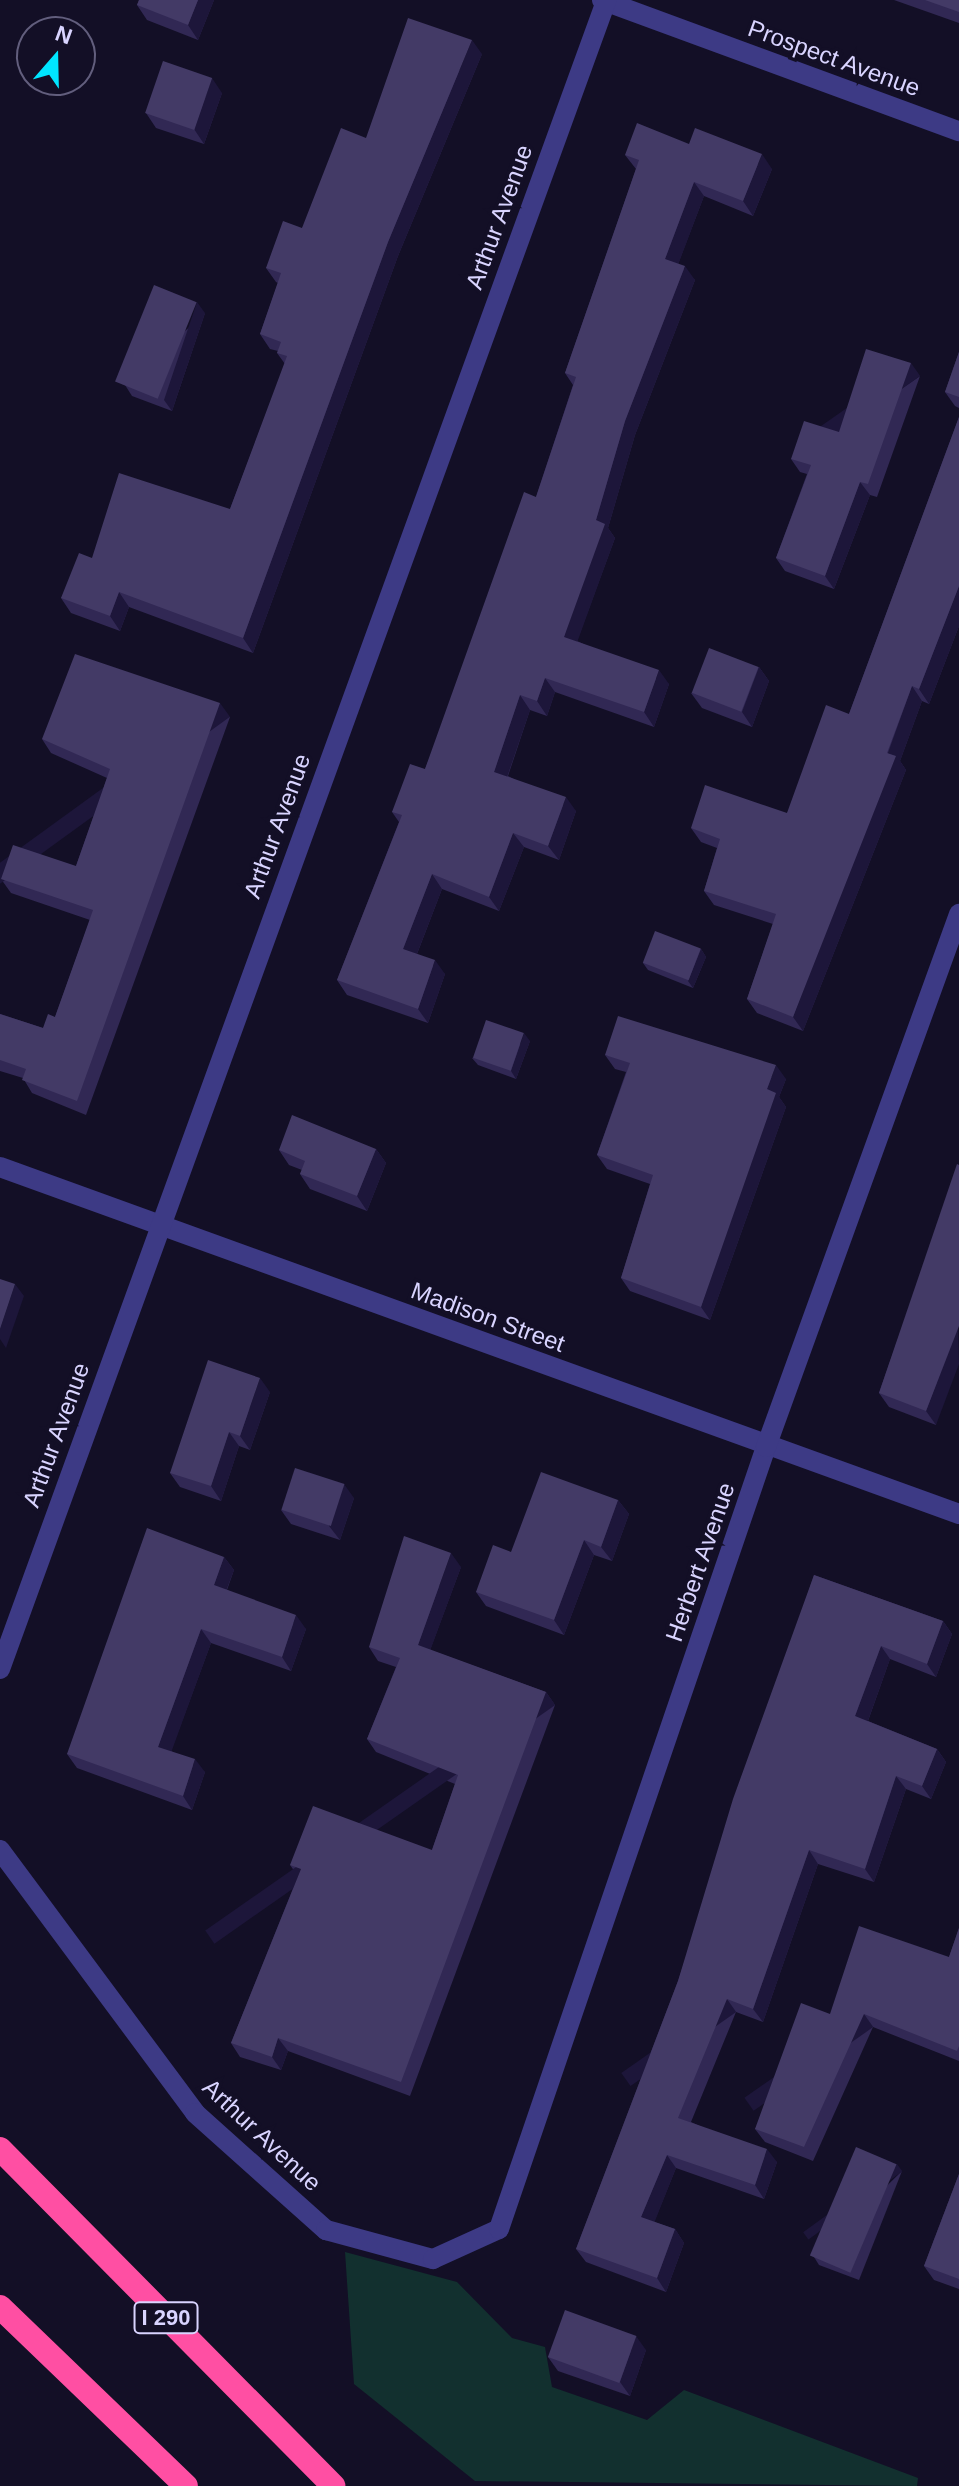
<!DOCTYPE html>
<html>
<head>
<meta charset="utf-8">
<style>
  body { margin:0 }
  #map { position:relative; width:959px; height:2486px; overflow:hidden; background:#130f26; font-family:Arial,sans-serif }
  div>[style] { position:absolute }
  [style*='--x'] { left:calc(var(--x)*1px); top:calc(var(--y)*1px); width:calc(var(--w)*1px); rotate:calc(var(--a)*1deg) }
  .green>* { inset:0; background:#12302f }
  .minor>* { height:20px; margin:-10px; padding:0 10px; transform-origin:10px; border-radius:10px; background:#3d3a85 }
  .highway>* { height:24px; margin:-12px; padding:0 12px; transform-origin:12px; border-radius:12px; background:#ff4fa3 }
  .wall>* { inset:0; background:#312854 }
  .shaded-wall>* { inset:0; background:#1d163a; transform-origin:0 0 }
  .building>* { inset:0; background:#433a66; transform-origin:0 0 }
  span { translate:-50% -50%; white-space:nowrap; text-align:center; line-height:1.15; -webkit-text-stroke:7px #130f26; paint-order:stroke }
  .shield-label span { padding:2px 6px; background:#130f26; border:2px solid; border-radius:6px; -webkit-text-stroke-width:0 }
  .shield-label { font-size:22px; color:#d9d4ff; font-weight:700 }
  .street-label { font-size:24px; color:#d9d4ff }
  .north { position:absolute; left:16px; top:16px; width:80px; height:80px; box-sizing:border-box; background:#130f26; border:2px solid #625e7d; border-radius:50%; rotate:20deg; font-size:22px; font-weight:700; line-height:32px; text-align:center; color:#d9d4ff }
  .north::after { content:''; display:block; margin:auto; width:28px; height:36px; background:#00e5ff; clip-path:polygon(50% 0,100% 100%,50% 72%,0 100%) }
</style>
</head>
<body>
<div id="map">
  <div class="green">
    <i style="clip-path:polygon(345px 2252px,457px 2282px,512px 2338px,545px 2347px,552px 2387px,647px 2420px,684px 2390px,918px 2478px,917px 2486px,475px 2481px,354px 2384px)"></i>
  </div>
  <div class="minor">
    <i style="--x:602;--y:0;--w:380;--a:20.2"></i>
    <i style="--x:0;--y:1167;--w:1020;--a:19.89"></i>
    <i style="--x:0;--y:1669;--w:1775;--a:-70.03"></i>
    <i style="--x:0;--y:1850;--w:327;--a:53.4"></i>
    <i style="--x:195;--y:2113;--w:176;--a:41.8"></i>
    <i style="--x:326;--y:2230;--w:111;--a:15.2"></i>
    <i style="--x:433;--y:2259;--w:72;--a:-24.4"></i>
    <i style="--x:499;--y:2229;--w:826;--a:-71.15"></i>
    <i style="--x:766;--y:1447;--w:567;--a:-70.09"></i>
  </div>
  <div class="highway">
    <i style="--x:0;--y:2149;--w:474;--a:45.3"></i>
    <i style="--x:0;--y:2307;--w:258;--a:43.9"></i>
  </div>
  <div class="wall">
    <i style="clip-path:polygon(139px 0,214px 0,198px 40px,147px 20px,137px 5px)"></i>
    <i style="clip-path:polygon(894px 0,959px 0,959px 23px)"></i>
    <i style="clip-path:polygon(482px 54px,398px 256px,253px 653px,129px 607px,120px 631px,71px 613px,61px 598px,92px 558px,230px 509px,285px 364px,277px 353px,278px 351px,270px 349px,260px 334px,278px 283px,276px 282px,266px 268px,302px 228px,366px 138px)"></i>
    <i style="clip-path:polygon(222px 93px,204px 144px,156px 128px,146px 113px)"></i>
    <i style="clip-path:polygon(689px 144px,772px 169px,753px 216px,704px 196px,678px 264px,695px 280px,635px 435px,608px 528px,615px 538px,577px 641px,669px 684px,654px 727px,555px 692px,547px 716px,530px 710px,508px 776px,576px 811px,559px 860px,524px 847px,499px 911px,442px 889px,417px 954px,445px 974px,428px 1023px,347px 995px,337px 980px,399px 822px,392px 812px,425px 769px,536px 497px,573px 385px,565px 373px,636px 169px,625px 155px)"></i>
    <i style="clip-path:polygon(205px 313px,172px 411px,132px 396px,125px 385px)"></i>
    <i style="clip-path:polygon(959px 352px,959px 408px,955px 406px,945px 392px)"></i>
    <i style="clip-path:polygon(920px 376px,877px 497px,870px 495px,834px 589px,785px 571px,776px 558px,807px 474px,800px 472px,791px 459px,839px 432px)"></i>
    <i style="clip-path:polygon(959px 417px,959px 626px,929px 704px,922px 701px,900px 761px,906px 770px,803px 1031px,757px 1013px,747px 999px,773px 924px,714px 905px,704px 891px,717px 848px,701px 842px,691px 828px,787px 813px,849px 714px)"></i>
    <i style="clip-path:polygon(759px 667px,769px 681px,752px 727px,702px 708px,691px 693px)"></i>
    <i style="clip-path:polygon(230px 717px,86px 1115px,32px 1093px,23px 1078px,0 1071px,0 1014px,43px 1028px,55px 1017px,90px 920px,11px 893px,1px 879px,76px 866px,107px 778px,51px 753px,42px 739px)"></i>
    <i style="clip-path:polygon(701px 949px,706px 957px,693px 988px,648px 970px,643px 963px)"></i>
    <i style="clip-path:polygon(530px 1041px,516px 1079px,478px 1065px,472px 1058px)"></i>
    <i style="clip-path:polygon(605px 1055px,786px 1079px,779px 1097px,786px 1107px,710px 1320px,630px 1291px,621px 1278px,650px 1184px,607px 1169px,597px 1155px,626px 1072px,615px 1069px)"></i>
    <i style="clip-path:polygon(376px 1149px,386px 1163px,367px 1211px,310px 1189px,300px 1174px,302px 1170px,289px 1165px,279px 1150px)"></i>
    <i style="clip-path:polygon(959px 1165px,936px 1425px,889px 1407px,879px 1393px)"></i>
    <i style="clip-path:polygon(270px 1392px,250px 1450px,239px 1446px,221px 1501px,180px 1487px,170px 1473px)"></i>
    <i style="clip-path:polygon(354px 1498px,340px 1540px,291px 1524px,281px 1510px)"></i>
    <i style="clip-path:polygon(618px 1500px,629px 1514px,612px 1561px,594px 1555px,564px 1635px,486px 1606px,476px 1592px,511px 1552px)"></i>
    <i style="clip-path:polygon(224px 1557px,234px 1570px,227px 1590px,306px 1629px,291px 1671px,211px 1643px,171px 1751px,205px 1772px,192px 1810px,77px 1768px,67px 1754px)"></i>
    <i style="clip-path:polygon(461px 1567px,430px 1650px,546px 1692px,555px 1705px,410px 2096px,288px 2051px,281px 2070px,240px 2057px,231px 2043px,298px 1876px,290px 1865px,432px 1850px,455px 1784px,376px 1752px,367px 1739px,396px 1667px,378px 1661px,369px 1647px)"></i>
    <i style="clip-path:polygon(814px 1575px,943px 1621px,952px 1634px,936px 1677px,890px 1659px,868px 1721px,937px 1749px,946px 1762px,931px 1799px,906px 1789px,874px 1882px,818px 1864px,763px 2022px,736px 2012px,691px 2122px,777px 2162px,764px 2199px,676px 2168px,654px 2222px,675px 2229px,684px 2243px,666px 2292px,586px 2262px,576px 2249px,678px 1981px)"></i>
    <i style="clip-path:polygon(959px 1928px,959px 2061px,873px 2027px,813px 2161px,765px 2142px,755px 2129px,830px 2014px,949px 1957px)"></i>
    <i style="clip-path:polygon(902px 2171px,859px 2280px,819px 2265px,814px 2257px)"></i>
    <i style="clip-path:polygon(959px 2174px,959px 2289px,934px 2280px,924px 2266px)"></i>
    <i style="clip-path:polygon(646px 2350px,630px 2396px,558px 2371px,548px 2357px)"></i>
  </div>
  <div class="shaded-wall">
    <i style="clip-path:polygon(198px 0,214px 0,198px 40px,188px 25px)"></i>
    <i style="clip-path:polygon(472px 40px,482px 54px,398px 256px,253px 653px,243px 638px,388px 242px)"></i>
    <i style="clip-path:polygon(212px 78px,222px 93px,204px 144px,194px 129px)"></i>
    <i style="clip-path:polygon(762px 154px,772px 169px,753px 216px,743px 201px)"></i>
    <i style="clip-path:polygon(694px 182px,704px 196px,675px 273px,665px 259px)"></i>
    <i style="clip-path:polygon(685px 266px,695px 280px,635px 435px,608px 528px,615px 538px,574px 651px,564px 637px,596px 520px,625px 421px)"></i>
    <i style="clip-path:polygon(197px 302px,205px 313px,172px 411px,164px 400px)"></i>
    <i style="left:911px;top:363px;width:16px;height:128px;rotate:55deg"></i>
    <i style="clip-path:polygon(860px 482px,870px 495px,834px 589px,825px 576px)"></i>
    <i style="clip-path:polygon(959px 586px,959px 626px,929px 704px,919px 689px)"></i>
    <i style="clip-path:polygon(119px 592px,129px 607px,120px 631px,110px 616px)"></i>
    <i style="clip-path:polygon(759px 667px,769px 681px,752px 727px,742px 712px)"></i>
    <i style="clip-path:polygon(659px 670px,669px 684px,654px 727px,644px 712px)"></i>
    <i style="clip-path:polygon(545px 678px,555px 692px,547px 716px,537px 701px)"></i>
    <i style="clip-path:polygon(912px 686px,922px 701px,900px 761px,906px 770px,803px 1031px,793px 1017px)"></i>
    <i style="clip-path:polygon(520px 695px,530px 710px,504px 786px,494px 772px)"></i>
    <i style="left:220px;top:703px;width:17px;height:423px;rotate:54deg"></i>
    <i style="clip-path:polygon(566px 797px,576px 811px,559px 860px,548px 846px)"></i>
    <i style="clip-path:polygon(513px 833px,524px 847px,499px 911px,489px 897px)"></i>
    <i style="clip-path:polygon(432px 874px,442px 889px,413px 964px,403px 949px)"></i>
    <i style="clip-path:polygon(701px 949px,706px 957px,693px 988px,688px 981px)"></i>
    <i style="clip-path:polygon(435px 960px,445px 974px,428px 1023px,418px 1009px)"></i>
    <i style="clip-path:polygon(524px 1033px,530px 1041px,516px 1079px,511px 1071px)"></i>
    <i style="clip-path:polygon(776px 1065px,786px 1079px,779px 1097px,786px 1107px,710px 1320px,701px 1307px,767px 1089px)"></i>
    <i style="clip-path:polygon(376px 1149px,386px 1163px,367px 1211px,357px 1196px)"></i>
    <i style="clip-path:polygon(15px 1284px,24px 1296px,6px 1348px,0 1339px,0 1329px)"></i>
    <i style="clip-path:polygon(958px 1325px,959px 1364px,936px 1425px,926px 1411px)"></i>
    <i style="clip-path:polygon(260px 1378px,270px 1392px,250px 1450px,240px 1436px)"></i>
    <i style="clip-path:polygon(229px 1432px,239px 1446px,221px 1501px,211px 1486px)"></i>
    <i style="clip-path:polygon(344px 1484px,354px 1498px,340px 1540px,329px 1526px)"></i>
    <i style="clip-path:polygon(618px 1500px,629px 1514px,612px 1561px,601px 1547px)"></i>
    <i style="clip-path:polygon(584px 1540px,594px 1555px,564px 1635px,554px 1620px)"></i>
    <i style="clip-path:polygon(451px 1553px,461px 1567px,427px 1659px,418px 1645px)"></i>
    <i style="clip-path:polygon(224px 1557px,234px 1570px,223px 1599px,214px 1585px)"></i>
    <i style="clip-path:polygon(296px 1615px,306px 1629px,291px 1671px,282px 1657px)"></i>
    <i style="clip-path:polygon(943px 1621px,952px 1634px,936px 1677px,927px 1664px)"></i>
    <i style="clip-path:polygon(201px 1629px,211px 1643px,168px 1761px,158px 1747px)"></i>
    <i style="clip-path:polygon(881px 1646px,890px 1659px,865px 1729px,855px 1716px)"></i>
    <i style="left:546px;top:1692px;width:16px;height:416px;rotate:55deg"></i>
    <i style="clip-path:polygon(937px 1749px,946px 1762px,931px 1799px,922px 1786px)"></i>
    <i style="clip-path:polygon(195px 1759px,205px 1772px,192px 1810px,183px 1796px)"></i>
    <i style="clip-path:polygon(896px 1776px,906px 1789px,874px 1882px,865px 1869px)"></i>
    <i style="clip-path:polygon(809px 1850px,818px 1864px,763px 2022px,753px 2009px)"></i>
    <i style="left:727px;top:1999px;width:16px;height:129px;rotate:55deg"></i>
    <i style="left:864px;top:2014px;width:16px;height:146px;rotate:55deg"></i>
    <i style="clip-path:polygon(278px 2038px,288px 2051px,281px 2070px,272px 2057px)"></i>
    <i style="clip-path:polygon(767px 2149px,777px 2162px,764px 2199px,755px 2185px)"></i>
    <i style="clip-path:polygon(667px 2155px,676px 2168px,651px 2231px,641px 2217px)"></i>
    <i style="left:897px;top:2164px;width:9px;height:116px;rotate:54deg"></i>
    <i style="clip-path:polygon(675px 2229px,684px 2243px,666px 2292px,657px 2278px)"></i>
    <i style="clip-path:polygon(636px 2336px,646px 2350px,630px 2396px,620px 2382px)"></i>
  </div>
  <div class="building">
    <i style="clip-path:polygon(139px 0,198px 0,188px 25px,137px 5px)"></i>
    <i style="clip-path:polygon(925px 0,959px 0,959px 12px)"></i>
    <i style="clip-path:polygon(408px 18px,472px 40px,388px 242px,243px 638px,119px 592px,110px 616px,61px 598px,79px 553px,92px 558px,119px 473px,230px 509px,287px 356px,277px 353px,281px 342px,260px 334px,281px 273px,266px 268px,283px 221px,302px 228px,341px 128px,366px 138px)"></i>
    <i style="left:163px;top:61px;width:52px;height:55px;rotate:19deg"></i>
    <i style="clip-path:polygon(637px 123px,689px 144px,695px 128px,762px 154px,743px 201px,694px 182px,665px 259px,685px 266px,625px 421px,596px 520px,605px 524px,564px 637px,659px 670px,644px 712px,545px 678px,537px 701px,520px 695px,494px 772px,566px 797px,548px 846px,513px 833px,489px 897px,432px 874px,403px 949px,435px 960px,418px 1009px,337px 980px,402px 815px,392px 812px,410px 764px,425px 769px,524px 492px,536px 497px,576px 377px,565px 373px,639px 160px,625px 155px)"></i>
    <i style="left:154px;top:285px;width:46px;height:104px;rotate:22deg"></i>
    <i style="clip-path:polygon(866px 349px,911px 363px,868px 484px,860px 482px,825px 576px,776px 558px,811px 465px,791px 459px,804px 421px,839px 432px)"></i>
    <i style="clip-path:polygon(959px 352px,959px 397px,945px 392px)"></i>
    <i style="clip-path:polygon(959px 417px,959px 586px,919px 689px,912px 686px,887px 753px,896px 756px,793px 1017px,747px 999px,776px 914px,704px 891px,720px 839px,691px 828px,705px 785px,787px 813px,826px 705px,849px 714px)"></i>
    <i style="left:709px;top:648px;width:53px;height:48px;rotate:21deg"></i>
    <i style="clip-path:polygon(75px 654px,220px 703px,77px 1101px,22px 1080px,26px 1069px,0 1060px,0 1014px,43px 1028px,48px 1014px,55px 1017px,93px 910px,1px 879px,13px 845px,76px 866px,110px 769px,42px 739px)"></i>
    <i style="left:655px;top:931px;width:49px;height:34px;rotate:21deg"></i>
    <i style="clip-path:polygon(618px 1016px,776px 1065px,767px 1089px,776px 1093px,701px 1307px,621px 1278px,653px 1175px,597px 1155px,630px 1063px,605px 1055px)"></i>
    <i style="left:486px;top:1020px;width:40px;height:40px;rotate:19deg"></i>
    <i style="clip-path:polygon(292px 1115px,376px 1149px,357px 1196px,300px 1174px,305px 1161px,279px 1150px)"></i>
    <i style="clip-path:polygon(957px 1164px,959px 1165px,959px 1326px,926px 1411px,879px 1393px)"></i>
    <i style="clip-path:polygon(0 1279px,15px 1284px,0 1329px)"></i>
    <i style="clip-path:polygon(208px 1360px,260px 1378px,240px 1436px,229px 1432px,211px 1486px,170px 1473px)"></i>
    <i style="left:295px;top:1468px;width:52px;height:44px;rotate:18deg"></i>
    <i style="clip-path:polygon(541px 1472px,618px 1500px,601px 1547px,584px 1540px,554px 1620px,476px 1592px,493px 1545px,511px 1552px)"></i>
    <i style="clip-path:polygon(147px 1528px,224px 1557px,214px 1585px,296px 1615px,282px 1657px,201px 1629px,158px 1747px,195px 1759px,183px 1796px,67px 1754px)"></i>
    <i style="clip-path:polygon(404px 1536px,451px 1553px,418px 1645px,546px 1692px,401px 2082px,278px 2038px,272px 2057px,231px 2043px,301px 1869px,290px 1865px,313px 1806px,432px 1850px,458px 1775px,367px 1739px,400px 1658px,369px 1647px)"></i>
    <i style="clip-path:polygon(814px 1575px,943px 1621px,927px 1664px,881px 1646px,855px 1716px,937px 1749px,922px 1786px,896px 1776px,865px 1869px,809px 1850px,753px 2009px,727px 1999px,678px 2118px,767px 2149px,755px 2185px,667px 2155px,641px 2217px,675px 2229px,657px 2278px,576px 2249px,678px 1981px,733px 1799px)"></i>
    <i style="clip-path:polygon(859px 1926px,949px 1957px,959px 1928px,959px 2046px,957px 2051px,864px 2014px,804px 2147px,755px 2129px,801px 2003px,830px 2014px)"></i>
    <i style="left:856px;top:2147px;width:44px;height:118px;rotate:23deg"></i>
    <i style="clip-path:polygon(959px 2174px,959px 2279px,924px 2266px)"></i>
    <i style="left:565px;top:2310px;width:76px;height:50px;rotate:20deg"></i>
  </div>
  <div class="shield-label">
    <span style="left:166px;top:2318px">I 290</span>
  </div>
  <div class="street-label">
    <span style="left:834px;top:58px;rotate:20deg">Prospect Avenue</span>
    <span style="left:499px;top:217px;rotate:-70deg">Arthur Avenue</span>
    <span style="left:277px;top:826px;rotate:-70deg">Arthur Avenue</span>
    <span style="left:488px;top:1317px;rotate:20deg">Madison Street</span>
    <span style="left:56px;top:1435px;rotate:-70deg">Arthur Avenue</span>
    <span style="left:700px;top:1562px;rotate:-71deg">Herbert Avenue</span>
    <span style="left:262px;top:2135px;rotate:43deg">Arthur Avenue</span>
  </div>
  <div class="north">N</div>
</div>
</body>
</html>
